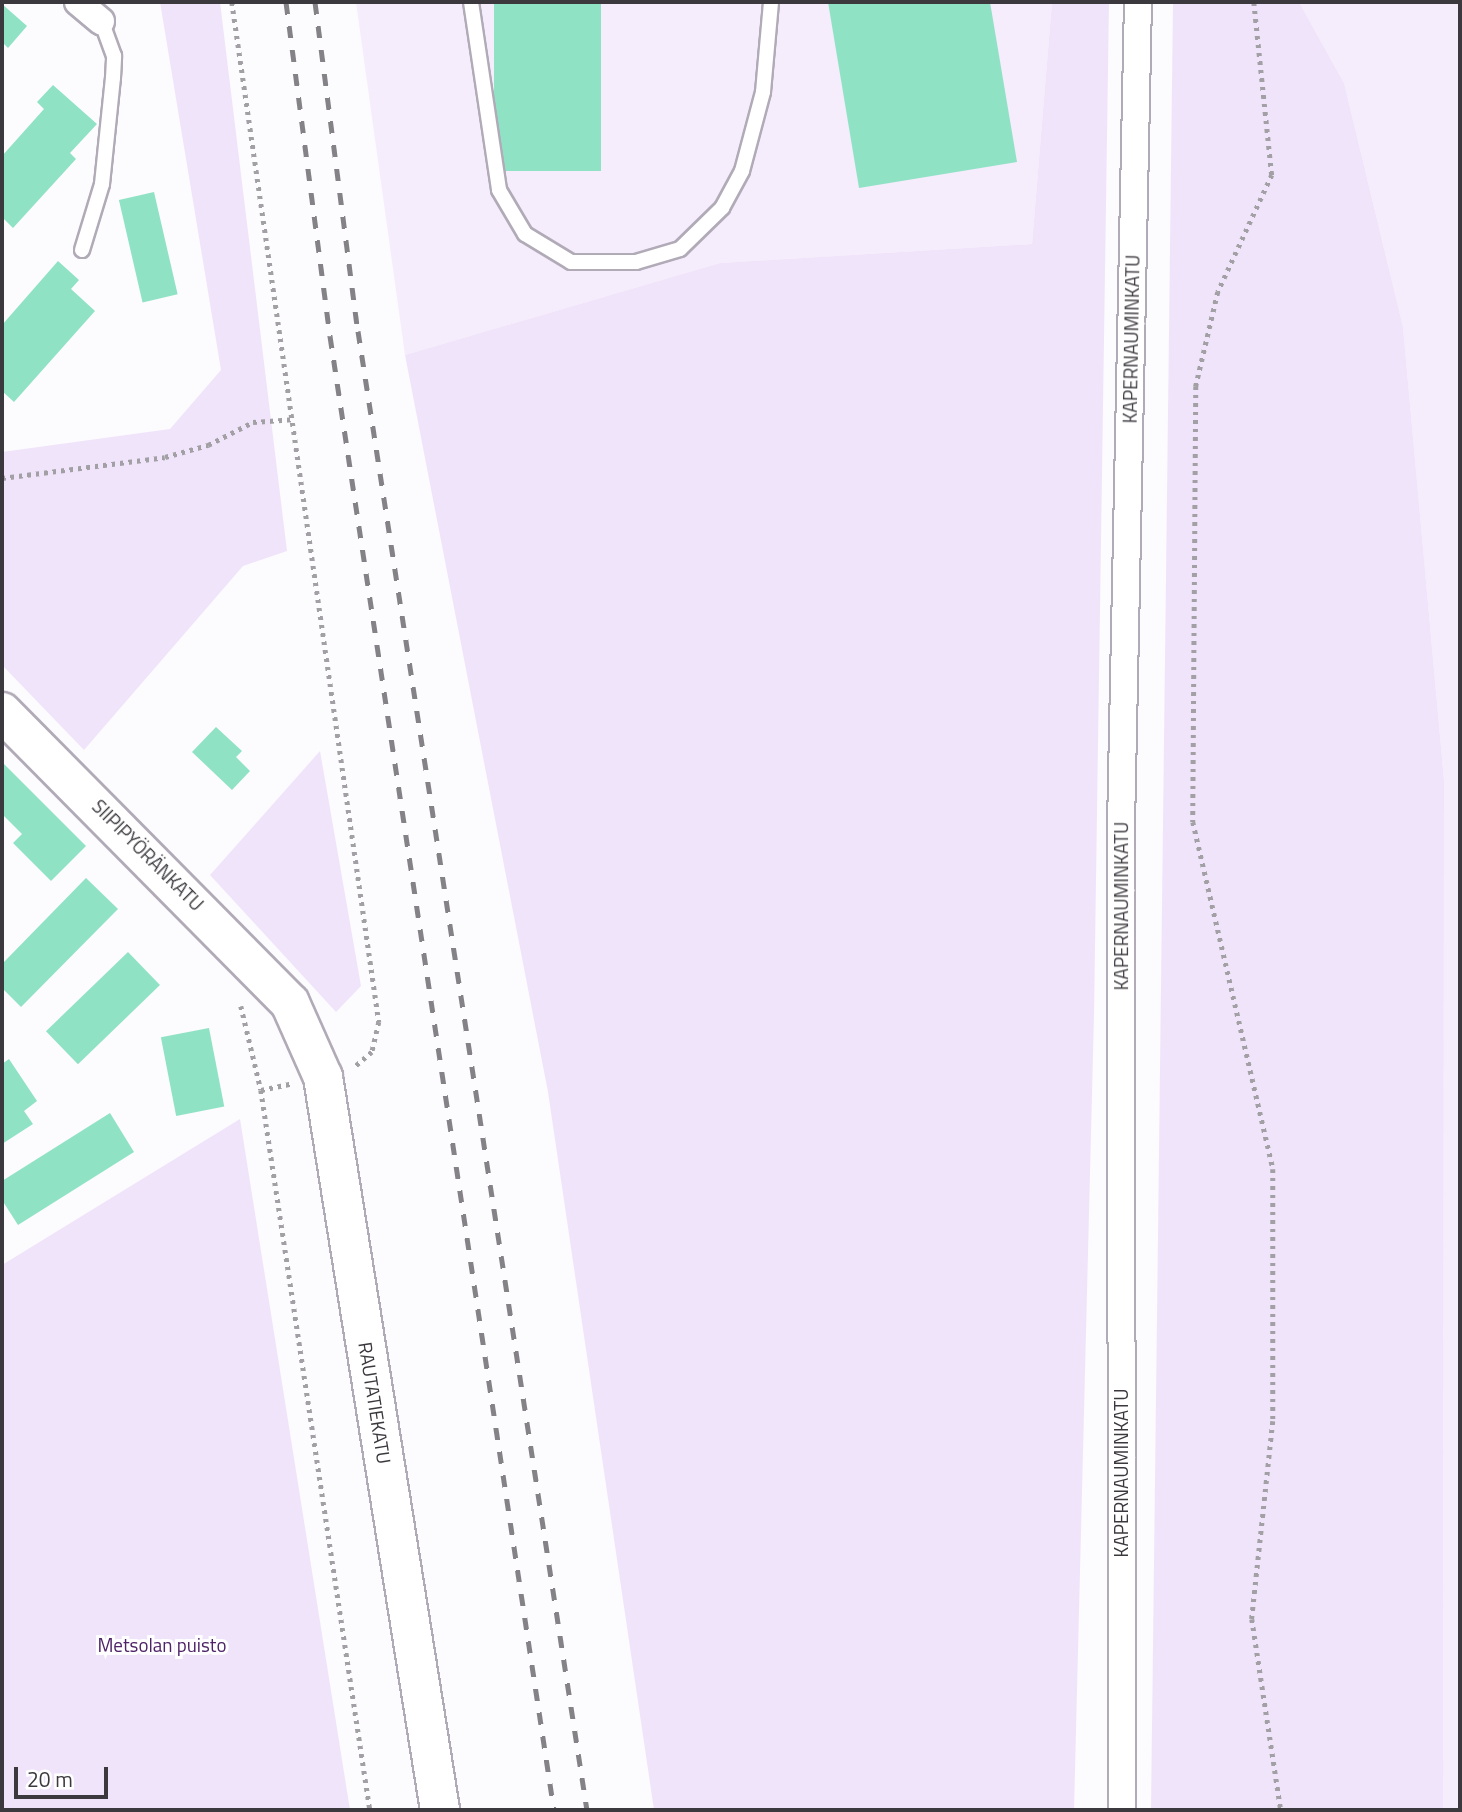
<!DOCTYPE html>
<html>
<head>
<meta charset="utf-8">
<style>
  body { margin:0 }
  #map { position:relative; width:1462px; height:1812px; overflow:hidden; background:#fcfbfe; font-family:"Titillium Web",sans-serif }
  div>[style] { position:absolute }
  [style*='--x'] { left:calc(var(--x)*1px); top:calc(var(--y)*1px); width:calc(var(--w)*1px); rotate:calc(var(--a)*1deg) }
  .built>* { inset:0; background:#f5ecfc }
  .green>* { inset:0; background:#f0e4fa }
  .building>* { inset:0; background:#90e2c5; transform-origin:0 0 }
  .path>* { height:4.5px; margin-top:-2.25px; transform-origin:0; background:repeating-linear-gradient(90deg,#a2a0a4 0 3.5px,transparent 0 8.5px) }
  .roads { filter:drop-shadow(2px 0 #b1aab7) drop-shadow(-2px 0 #b1aab7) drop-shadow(0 2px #b1aab7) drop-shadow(0 -2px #b1aab7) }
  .lane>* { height:14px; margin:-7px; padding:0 7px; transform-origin:7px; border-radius:7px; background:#fff }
  .street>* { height:26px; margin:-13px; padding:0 13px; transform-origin:13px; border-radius:13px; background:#fff }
  .secondary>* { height:38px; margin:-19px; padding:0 19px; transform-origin:19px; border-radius:19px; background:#fff }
  .rail>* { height:5px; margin-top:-2.5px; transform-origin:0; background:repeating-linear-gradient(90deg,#848286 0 12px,transparent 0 24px) }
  span { translate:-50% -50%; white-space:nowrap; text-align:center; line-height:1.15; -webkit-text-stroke:6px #fff; paint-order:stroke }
  .street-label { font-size:19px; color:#3c393e }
  .park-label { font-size:19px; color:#4e2368 }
  .frame { position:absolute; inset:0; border:4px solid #3c393e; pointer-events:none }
  .scale { position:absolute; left:14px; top:1767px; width:94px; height:32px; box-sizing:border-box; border:4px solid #3c393e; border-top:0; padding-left:9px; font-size:21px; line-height:24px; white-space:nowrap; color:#3c393e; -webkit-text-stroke:5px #fff; paint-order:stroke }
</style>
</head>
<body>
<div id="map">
  <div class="built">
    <i style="clip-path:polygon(356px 2px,1052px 2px,1032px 244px,720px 263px,405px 355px)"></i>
    <i style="clip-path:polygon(1299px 2px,1460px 2px,1460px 1810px,1443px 1810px,1444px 780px,1403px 327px,1344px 83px)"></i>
  </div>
  <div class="green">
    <i style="clip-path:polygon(160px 2px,220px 2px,287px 551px,243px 566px,84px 750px,2px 665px,2px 452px,170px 429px,221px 370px)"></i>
    <i style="clip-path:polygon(1052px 2px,1109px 2px,1094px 1015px,1074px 1810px,654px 1810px,548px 1092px,405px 355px,720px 263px,1032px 244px)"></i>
    <i style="clip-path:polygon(1173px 2px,1299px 2px,1344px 83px,1403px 327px,1444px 780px,1443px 1810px,1151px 1810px)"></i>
    <i style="clip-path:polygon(320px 751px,361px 986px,336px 1012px,210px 875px)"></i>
    <i style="clip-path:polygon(240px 1119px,350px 1810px,2px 1810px,2px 1265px)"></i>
  </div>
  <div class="building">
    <i style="left:494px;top:2px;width:107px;height:169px"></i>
    <i style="clip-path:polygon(828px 2px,990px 2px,1017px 162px,859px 188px)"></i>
    <i style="clip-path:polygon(2px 4px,27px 26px,8px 48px,2px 42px)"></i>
    <i style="clip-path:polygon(53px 85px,97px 124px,70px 153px,76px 159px,13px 228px,2px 217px,2px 156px,44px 109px,37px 102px)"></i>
    <i style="left:154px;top:192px;width:105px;height:36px;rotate:77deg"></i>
    <i style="clip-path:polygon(58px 261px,79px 280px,71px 289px,95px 311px,14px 402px,2px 391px,2px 325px)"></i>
    <i style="clip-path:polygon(216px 727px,242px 751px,236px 757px,250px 771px,232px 790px,192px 752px)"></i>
    <i style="clip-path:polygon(2px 762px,86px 846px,51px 881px,13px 843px,22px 834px,2px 814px)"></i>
    <i style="clip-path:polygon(86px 878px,118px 909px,21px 1007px,2px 988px,2px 964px)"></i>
    <i style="left:128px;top:952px;width:46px;height:114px;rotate:46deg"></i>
    <i style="left:209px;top:1028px;width:80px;height:49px;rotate:79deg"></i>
    <i style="clip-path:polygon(9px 1059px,37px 1101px,24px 1111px,33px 1124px,2px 1144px,2px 1064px)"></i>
    <i style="clip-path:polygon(110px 1113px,134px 1152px,18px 1225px,2px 1200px,2px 1181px)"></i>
  </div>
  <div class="path">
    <i style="--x:232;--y:2;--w:1031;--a:81.8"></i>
    <i style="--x:379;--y:1022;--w:31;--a:103"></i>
    <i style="--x:372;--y:1052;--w:23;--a:139"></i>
    <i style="--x:1254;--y:2;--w:174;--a:84.1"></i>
    <i style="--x:1272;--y:175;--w:129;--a:114.8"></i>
    <i style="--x:1218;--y:292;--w:97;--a:103.2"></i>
    <i style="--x:1196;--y:386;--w:436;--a:90.4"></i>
    <i style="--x:1193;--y:822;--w:356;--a:77"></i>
    <i style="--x:1273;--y:1169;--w:252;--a:90"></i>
    <i style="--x:1273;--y:1421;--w:199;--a:96.1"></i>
    <i style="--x:1252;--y:1619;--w:193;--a:81.4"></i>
    <i style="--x:2;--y:478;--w:164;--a:-7.3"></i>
    <i style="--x:165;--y:457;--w:45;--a:-15.6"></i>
    <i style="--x:208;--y:445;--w:51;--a:-27.1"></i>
    <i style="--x:253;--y:422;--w:39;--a:-4"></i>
    <i style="--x:241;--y:1006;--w:86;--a:76.6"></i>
    <i style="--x:261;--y:1090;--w:728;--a:81.39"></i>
    <i style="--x:261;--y:1090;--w:30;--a:-12"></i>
  </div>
  <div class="roads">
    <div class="lane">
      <i style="--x:471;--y:2;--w:190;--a:81.5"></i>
      <i style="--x:499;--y:190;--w:51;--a:59.4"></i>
      <i style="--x:525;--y:234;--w:54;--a:31.3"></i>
      <i style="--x:571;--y:262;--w:65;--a:0"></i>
      <i style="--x:636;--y:262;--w:46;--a:-16.5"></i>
      <i style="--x:680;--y:249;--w:59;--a:-44.3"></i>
      <i style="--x:722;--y:208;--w:42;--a:-61.6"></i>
      <i style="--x:742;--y:171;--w:82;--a:-75.1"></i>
      <i style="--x:763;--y:92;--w:90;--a:-84.9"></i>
      <i style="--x:82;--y:250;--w:69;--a:-73.1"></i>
      <i style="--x:102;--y:184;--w:107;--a:-84.1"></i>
      <i style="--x:113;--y:78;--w:22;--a:-87"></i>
      <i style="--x:114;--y:56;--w:37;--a:-110"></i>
    </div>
    <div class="street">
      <i style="--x:78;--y:2;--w:30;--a:40"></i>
      <i style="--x:1122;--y:1810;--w:984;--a:-90.06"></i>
      <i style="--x:1121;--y:826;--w:824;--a:-88.82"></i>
    </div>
    <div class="secondary">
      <i style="--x:2;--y:712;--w:409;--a:45.3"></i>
      <i style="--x:290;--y:1003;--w:81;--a:66"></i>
      <i style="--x:323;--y:1077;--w:742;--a:80.93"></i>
    </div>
  </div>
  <div class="rail">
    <i style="--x:286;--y:2;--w:337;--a:82.5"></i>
    <i style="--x:330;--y:336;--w:1491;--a:81.36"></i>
    <i style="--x:315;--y:2;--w:332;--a:82.6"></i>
    <i style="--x:358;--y:331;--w:1497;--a:81.2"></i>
  </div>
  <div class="street-label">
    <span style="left:1131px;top:339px;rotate:-89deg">KAPERNAUMINKATU</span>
    <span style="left:148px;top:855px;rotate:45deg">SIIPIPYÖRÄNKATU</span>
    <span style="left:1121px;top:906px;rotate:-90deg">KAPERNAUMINKATU</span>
    <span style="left:375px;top:1403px;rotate:81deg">RAUTATIEKATU</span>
    <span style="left:1121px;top:1473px;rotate:-90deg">KAPERNAUMINKATU</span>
  </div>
  <div class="park-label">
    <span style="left:162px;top:1645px">Metsolan puisto</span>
  </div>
  <div class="frame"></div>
  <div class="scale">20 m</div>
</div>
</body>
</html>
